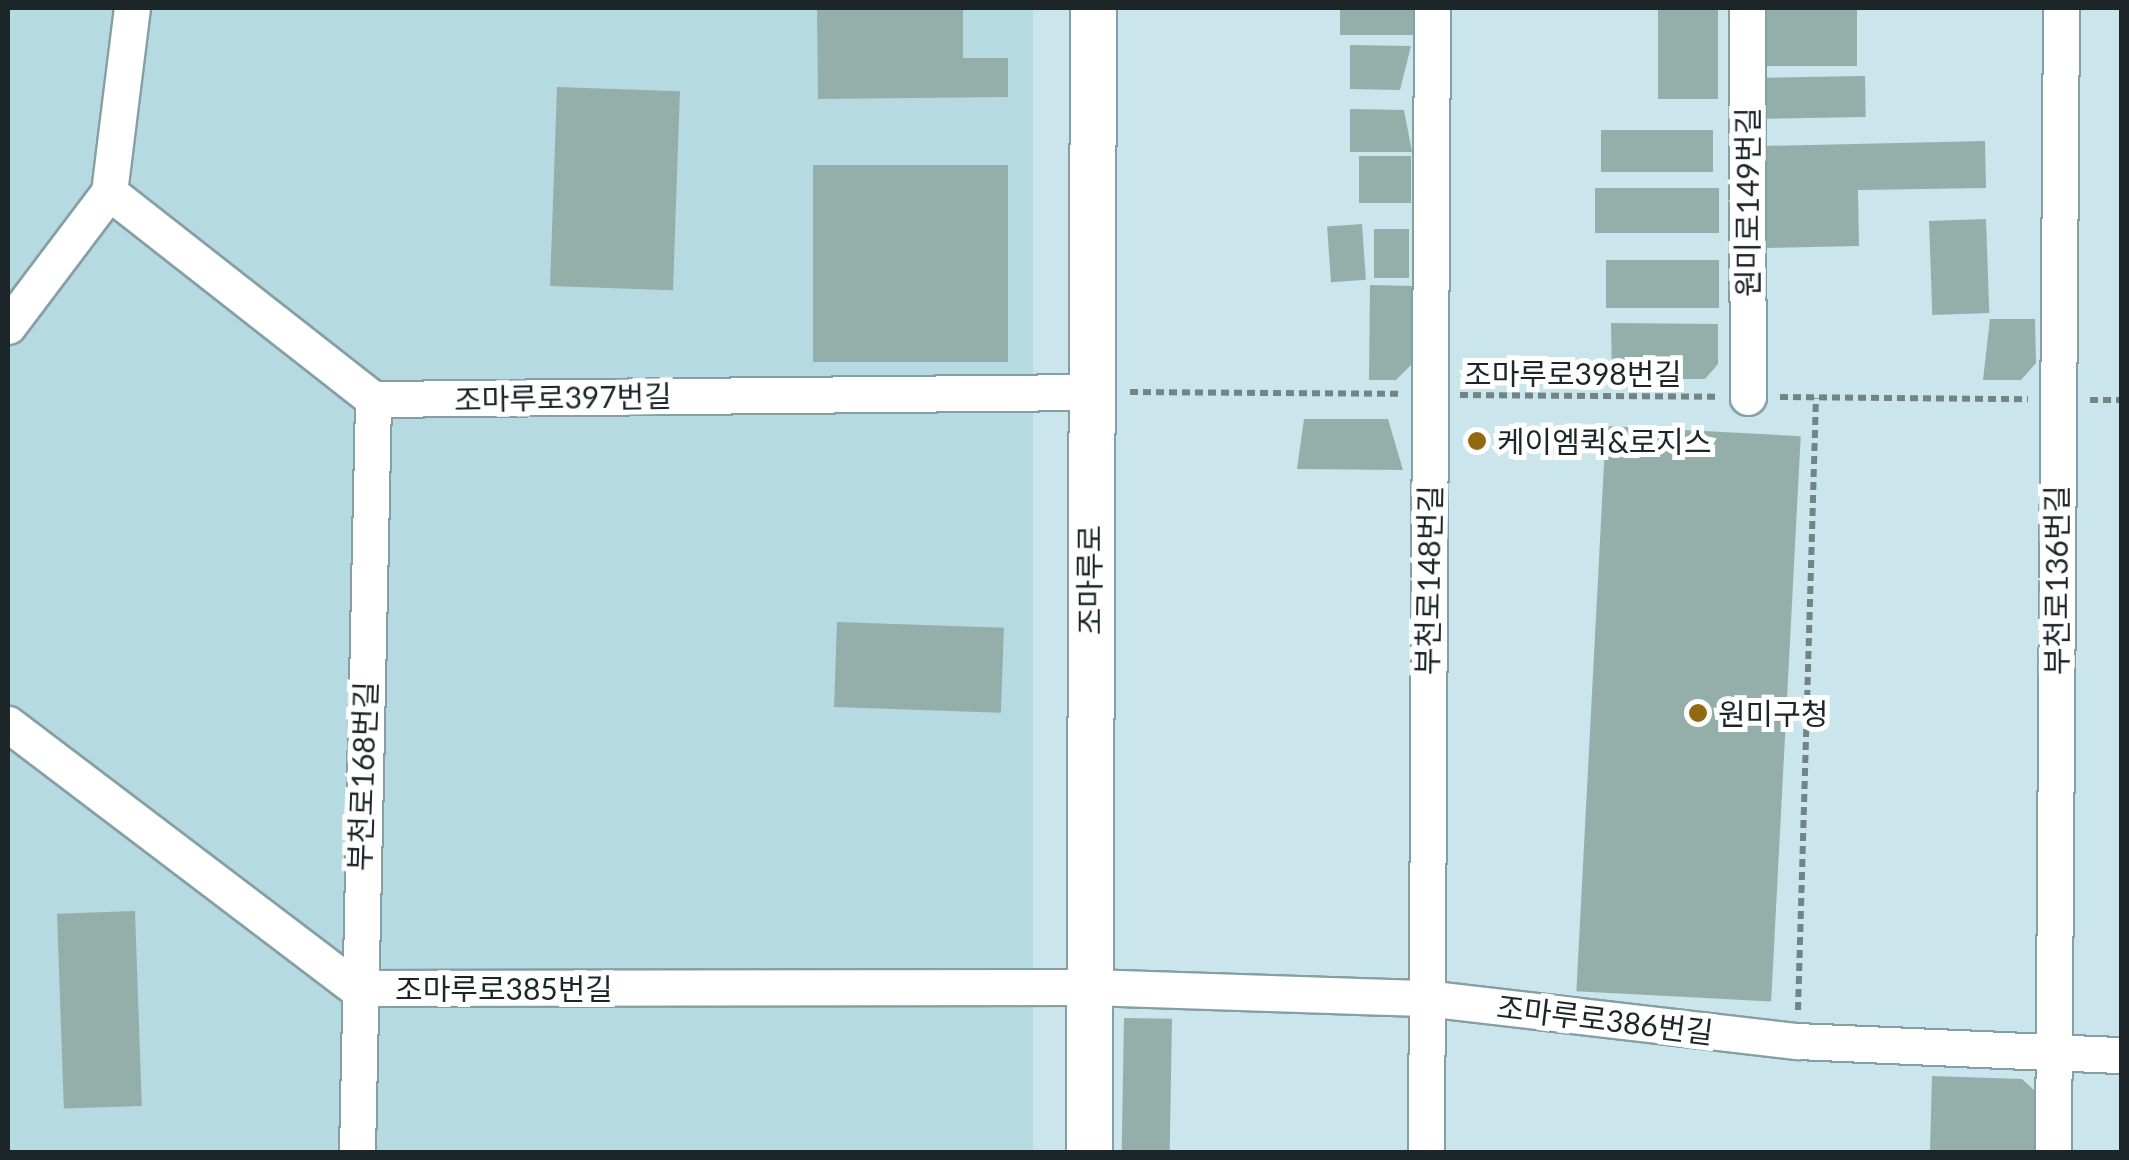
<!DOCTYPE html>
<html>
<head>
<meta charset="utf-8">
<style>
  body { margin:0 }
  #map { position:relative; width:2129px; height:1160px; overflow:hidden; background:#cae5eb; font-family:Lato,"Noto Sans KR",sans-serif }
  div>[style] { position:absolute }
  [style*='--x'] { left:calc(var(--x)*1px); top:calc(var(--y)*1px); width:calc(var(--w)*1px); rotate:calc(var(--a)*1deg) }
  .built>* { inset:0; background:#b6dae1; transform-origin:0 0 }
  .building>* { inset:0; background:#94afaa; transform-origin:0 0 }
  .path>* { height:6px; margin-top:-3px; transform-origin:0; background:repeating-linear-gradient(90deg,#718488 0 8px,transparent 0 13px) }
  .roads { filter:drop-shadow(2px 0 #869fa5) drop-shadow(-2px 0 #869fa5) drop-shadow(0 2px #869fa5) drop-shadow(0 -2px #869fa5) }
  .minor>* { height:35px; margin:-17.5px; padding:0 17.5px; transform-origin:17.5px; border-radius:17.5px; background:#fff }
  .tertiary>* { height:45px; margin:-22.5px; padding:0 22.5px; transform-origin:22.5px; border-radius:22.5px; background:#fff }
  .dots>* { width:28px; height:28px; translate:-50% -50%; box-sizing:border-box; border:5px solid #fff; border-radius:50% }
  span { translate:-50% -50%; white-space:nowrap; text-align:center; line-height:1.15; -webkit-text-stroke:10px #fff; paint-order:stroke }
  .street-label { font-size:30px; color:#1c2628 }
  .poi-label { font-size:30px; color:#1c2628 }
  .left { translate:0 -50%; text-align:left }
  .frame { position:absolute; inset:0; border:10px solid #1c2628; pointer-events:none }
</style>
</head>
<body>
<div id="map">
  <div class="built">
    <i style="left:8px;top:8px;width:1025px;height:1144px"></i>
  </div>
  <div class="building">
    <i style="clip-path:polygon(817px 8px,963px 8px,963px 58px,1008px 58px,1008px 97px,818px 99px)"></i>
    <i style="left:1340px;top:8px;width:76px;height:27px"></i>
    <i style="left:1658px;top:8px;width:60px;height:91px"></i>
    <i style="left:1763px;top:8px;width:94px;height:58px"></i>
    <i style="clip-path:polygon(1350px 45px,1411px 46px,1400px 90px,1350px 89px)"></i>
    <i style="left:1865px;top:76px;width:41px;height:106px;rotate:89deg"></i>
    <i style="left:557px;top:87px;width:123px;height:199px;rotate:2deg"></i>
    <i style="clip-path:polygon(1350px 109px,1404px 110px,1412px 152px,1350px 152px)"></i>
    <i style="left:1601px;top:130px;width:112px;height:42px"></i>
    <i style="clip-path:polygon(1985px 141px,1986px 188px,1858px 190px,1859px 246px,1764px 248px,1762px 146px)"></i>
    <i style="left:1359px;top:156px;width:52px;height:47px"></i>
    <i style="left:1008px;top:165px;width:197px;height:195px;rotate:90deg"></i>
    <i style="left:1595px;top:188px;width:124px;height:45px"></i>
    <i style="left:1986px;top:219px;width:94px;height:57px;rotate:88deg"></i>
    <i style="left:1362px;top:224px;width:56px;height:35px;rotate:86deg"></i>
    <i style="left:1374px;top:229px;width:35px;height:49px"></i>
    <i style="left:1606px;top:260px;width:113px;height:48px"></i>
    <i style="clip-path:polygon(1370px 285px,1412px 286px,1412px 364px,1396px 380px,1369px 380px)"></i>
    <i style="clip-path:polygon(1990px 319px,2035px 319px,2036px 363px,2021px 380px,1983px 380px)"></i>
    <i style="clip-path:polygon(1611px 323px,1718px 324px,1718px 364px,1705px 379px,1612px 379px)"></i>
    <i style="clip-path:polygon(1304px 419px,1388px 419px,1403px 470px,1297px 469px)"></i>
    <i style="left:1606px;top:426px;width:195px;height:566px;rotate:3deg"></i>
    <i style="left:837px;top:622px;width:167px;height:85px;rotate:2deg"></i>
    <i style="left:135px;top:911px;width:195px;height:78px;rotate:88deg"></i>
    <i style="left:1124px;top:1018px;width:48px;height:134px;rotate:1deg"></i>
    <i style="clip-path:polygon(1932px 1076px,2022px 1079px,2041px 1097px,2039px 1152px,1930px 1152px)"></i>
  </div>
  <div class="path">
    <i style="--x:1130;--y:392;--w:268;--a:0.4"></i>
    <i style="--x:1460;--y:395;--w:258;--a:0.4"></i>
    <i style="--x:1780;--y:397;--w:248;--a:0.5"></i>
    <i style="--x:2090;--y:400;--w:32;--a:0"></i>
    <i style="--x:1798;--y:1010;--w:612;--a:-88.32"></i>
  </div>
  <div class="roads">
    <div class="minor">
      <i style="--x:1747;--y:8;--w:389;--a:89.9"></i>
      <i style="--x:109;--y:192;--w:335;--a:38.1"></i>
      <i style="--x:373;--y:399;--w:716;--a:-0.56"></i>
      <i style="--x:109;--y:192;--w:185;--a:-82.9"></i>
      <i style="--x:8;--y:326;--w:168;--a:-53"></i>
      <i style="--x:8;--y:724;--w:437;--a:37.2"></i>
      <i style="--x:356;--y:988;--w:733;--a:-0.08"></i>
      <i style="--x:1089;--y:987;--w:335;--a:1.9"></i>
      <i style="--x:1424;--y:998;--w:375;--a:6.6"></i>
      <i style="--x:1797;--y:1041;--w:325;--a:2.5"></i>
      <i style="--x:357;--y:1152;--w:753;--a:-88.78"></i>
      <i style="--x:1426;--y:1152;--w:1144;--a:-89.7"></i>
      <i style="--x:2053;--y:1152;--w:1144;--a:-89.6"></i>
    </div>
    <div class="tertiary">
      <i style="--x:1089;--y:1152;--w:1144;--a:-89.8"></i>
    </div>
  </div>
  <div class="dots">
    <i style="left:1477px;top:441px;background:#936813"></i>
    <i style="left:1698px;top:713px;background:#936813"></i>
  </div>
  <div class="street-label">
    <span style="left:1747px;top:202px;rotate:-90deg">원미로149번길</span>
    <span style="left:1573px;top:373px">조마루로398번길</span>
    <span style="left:563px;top:397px;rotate:-1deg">조마루로397번길</span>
    <span style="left:1089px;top:580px;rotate:-90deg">조마루로</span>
    <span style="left:1428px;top:580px;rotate:-89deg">부천로148번길</span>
    <span style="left:2056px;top:580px;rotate:-90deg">부천로136번길</span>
    <span style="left:362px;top:776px;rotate:-88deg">부천로168번길</span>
    <span style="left:504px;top:988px">조마루로385번길</span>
    <span style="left:1605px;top:1019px;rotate:7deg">조마루로386번길</span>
  </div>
  <div class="poi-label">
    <span class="left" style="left:1497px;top:441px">케이엠퀵&amp;로지스</span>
    <span class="left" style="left:1718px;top:713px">원미구청</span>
  </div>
  <div class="frame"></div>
</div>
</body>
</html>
